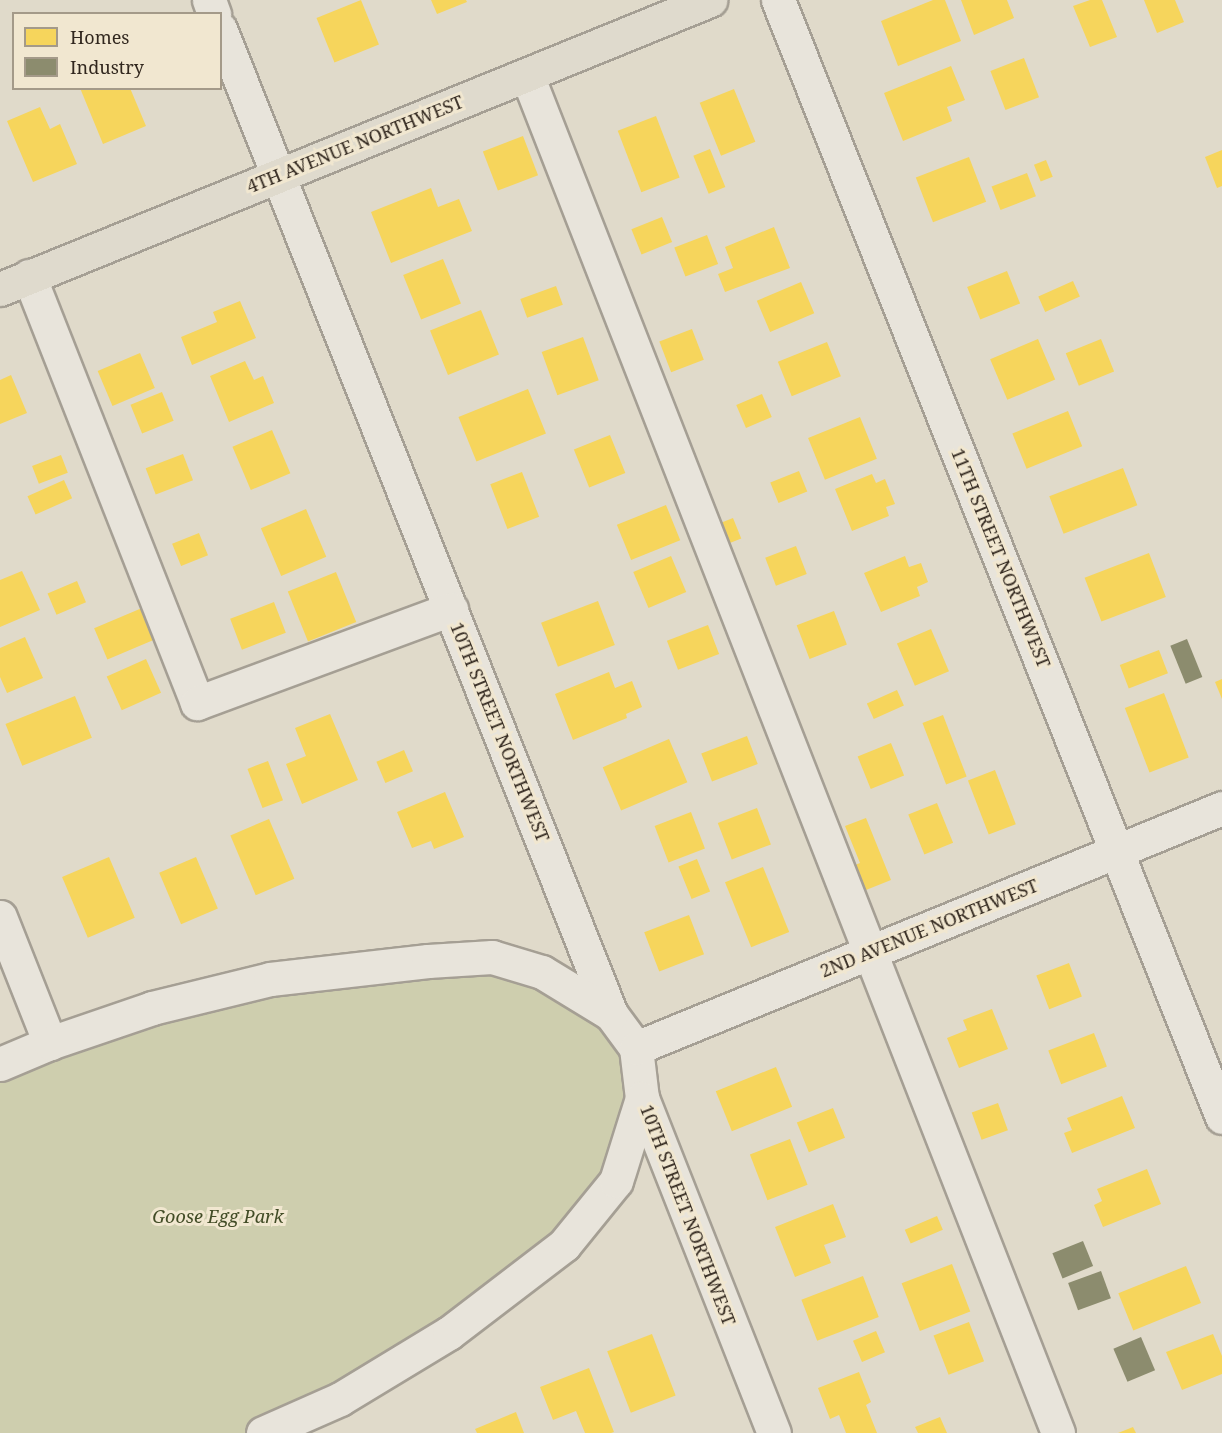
<!DOCTYPE html>
<html>
<head>
<meta charset="utf-8">
<style>
  body { margin:0 }
  #map { position:relative; width:1222px; height:1433px; overflow:hidden; background:#e0daca; font-family:"Noto Serif",serif }
  div>[style] { position:absolute }
  [style*='--x'] { left:calc(var(--x)*1px); top:calc(var(--y)*1px); width:calc(var(--w)*1px); rotate:calc(var(--a)*1deg) }
  .green>* { inset:0; background:#ceceae }
  .homes>* { inset:0; background:#f6d55c; transform-origin:0 0 }
  .industry>* { inset:0; background:#8c8c6e; transform-origin:0 0 }
  .roads { filter:drop-shadow(2px 0 #a59f94) drop-shadow(-2px 0 #a59f94) drop-shadow(0 2px #a59f94) drop-shadow(0 -2px #a59f94) }
  .minor>* { height:33px; margin:-16.5px; padding:0 16.5px; transform-origin:16.5px; border-radius:16.5px; background:#e8e4db }
  .major>* { height:33px; margin:-16.5px; padding:0 16.5px; transform-origin:16.5px; border-radius:16.5px; background:#dfdacd }
  span { translate:-50% -50%; white-space:nowrap; text-align:center; line-height:1.15; -webkit-text-stroke:6px #f1e7d0; paint-order:stroke }
  .street-label { font-size:18px; color:#31271e }
  .park-label { font-size:18px; color:#424c26; font-style:italic }
  .legend { position:absolute; left:12px; top:12px; width:210px; height:78px; box-sizing:border-box; background:#f1e7d0; border:2px solid #a49a89; margin:0; padding:8px 10px; list-style:none; font-size:18px; color:#31271e }
  .legend li { display:flex; align-items:center; gap:12px; height:30px }
  .legend b { width:30px; border:2px solid #a49a89 }
</style>
</head>
<body>
<div id="map">
  <div class="green">
    <i style="clip-path:polygon(492px 957px,611px 1014px,642px 1098px,564px 1245px,263px 1433px,0 1433px,0 1064px,152px 1008px)"></i>
  </div>
  <div class="homes">
    <i style="left:361px;top:0;width:48px;height:48px;rotate:68deg"></i>
    <i style="clip-path:polygon(431px 0,466px 0,467px 2px,437px 14px)"></i>
    <i style="clip-path:polygon(933px 0,945px 0,961px 41px,898px 66px,881px 21px)"></i>
    <i style="clip-path:polygon(961px 0,1007px 0,1014px 18px,974px 35px)"></i>
    <i style="clip-path:polygon(1090px 0,1102px 0,1117px 37px,1090px 47px,1073px 6px)"></i>
    <i style="clip-path:polygon(1144px 0,1175px 0,1184px 22px,1157px 33px)"></i>
    <i style="left:1024px;top:58px;width:42px;height:36px;rotate:69deg"></i>
    <i style="clip-path:polygon(951px 66px,965px 100px,947px 107px,952px 121px,903px 141px,884px 93px)"></i>
    <i style="clip-path:polygon(80px 88px,130px 88px,146px 126px,103px 144px)"></i>
    <i style="left:734px;top:89px;width:57px;height:37px;rotate:68deg"></i>
    <i style="clip-path:polygon(40px 107px,50px 129px,60px 124px,77px 164px,33px 182px,7px 121px)"></i>
    <i style="left:656px;top:116px;width:66px;height:41px;rotate:69deg"></i>
    <i style="left:523px;top:136px;width:42px;height:43px;rotate:69deg"></i>
    <i style="left:710px;top:149px;width:41px;height:18px;rotate:68deg"></i>
    <i style="clip-path:polygon(1222px 150px,1222px 186px,1217px 188px,1205px 157px)"></i>
    <i style="left:969px;top:157px;width:48px;height:57px;rotate:69deg"></i>
    <i style="left:1046px;top:160px;width:18px;height:13px;rotate:68deg"></i>
    <i style="left:1027px;top:173px;width:25px;height:38px;rotate:69deg"></i>
    <i style="clip-path:polygon(431px 188px,438px 207px,459px 199px,472px 231px,391px 263px,371px 212px)"></i>
    <i style="left:662px;top:217px;width:27px;height:33px;rotate:68deg"></i>
    <i style="clip-path:polygon(774px 227px,790px 268px,725px 292px,718px 274px,733px 268px,725px 247px)"></i>
    <i style="left:707px;top:235px;width:31px;height:35px;rotate:69deg"></i>
    <i style="left:443px;top:259px;width:48px;height:43px;rotate:68deg"></i>
    <i style="left:1007px;top:271px;width:35px;height:43px;rotate:68deg"></i>
    <i style="left:1073px;top:281px;width:17px;height:38px;rotate:66deg"></i>
    <i style="left:801px;top:282px;width:34px;height:48px;rotate:67deg"></i>
    <i style="left:556px;top:286px;width:20px;height:38px;rotate:70deg"></i>
    <i style="clip-path:polygon(240px 301px,256px 338px,192px 365px,181px 337px,217px 322px,213px 312px)"></i>
    <i style="left:481px;top:310px;width:48px;height:55px;rotate:68deg"></i>
    <i style="left:692px;top:329px;width:33px;height:35px;rotate:69deg"></i>
    <i style="left:583px;top:337px;width:46px;height:44px;rotate:70deg"></i>
    <i style="left:1038px;top:339px;width:44px;height:52px;rotate:67deg"></i>
    <i style="left:1101px;top:339px;width:35px;height:38px;rotate:68deg"></i>
    <i style="left:827px;top:342px;width:37px;height:53px;rotate:68deg"></i>
    <i style="left:140px;top:353px;width:38px;height:46px;rotate:67deg"></i>
    <i style="clip-path:polygon(245px 361px,254px 380px,263px 376px,274px 403px,229px 422px,210px 376px)"></i>
    <i style="clip-path:polygon(11px 375px,27px 413px,0 424px,0 380px)"></i>
    <i style="left:528px;top:389px;width:48px;height:75px;rotate:68deg"></i>
    <i style="left:162px;top:392px;width:31px;height:34px;rotate:68deg"></i>
    <i style="left:762px;top:394px;width:25px;height:28px;rotate:67deg"></i>
    <i style="left:1068px;top:411px;width:38px;height:60px;rotate:68deg"></i>
    <i style="left:860px;top:417px;width:45px;height:56px;rotate:68deg"></i>
    <i style="left:272px;top:430px;width:47px;height:43px;rotate:67deg"></i>
    <i style="left:610px;top:435px;width:41px;height:39px;rotate:68deg"></i>
    <i style="left:183px;top:454px;width:28px;height:40px;rotate:69deg"></i>
    <i style="left:61px;top:455px;width:19px;height:31px;rotate:69deg"></i>
    <i style="left:1123px;top:468px;width:40px;height:79px;rotate:69deg"></i>
    <i style="left:799px;top:471px;width:22px;height:31px;rotate:68deg"></i>
    <i style="left:522px;top:472px;width:48px;height:34px;rotate:69deg"></i>
    <i style="clip-path:polygon(872px 474px,876px 483px,885px 479px,895px 504px,886px 507px,889px 516px,852px 531px,835px 489px)"></i>
    <i style="left:64px;top:480px;width:20px;height:40px;rotate:66deg"></i>
    <i style="left:666px;top:505px;width:38px;height:53px;rotate:68deg"></i>
    <i style="left:306px;top:509px;width:52px;height:49px;rotate:67deg"></i>
    <i style="left:733px;top:518px;width:22px;height:17px;rotate:68deg"></i>
    <i style="left:199px;top:533px;width:24px;height:29px;rotate:68deg"></i>
    <i style="left:796px;top:546px;width:30px;height:33px;rotate:69deg"></i>
    <i style="left:1149px;top:553px;width:47px;height:69px;rotate:69deg"></i>
    <i style="left:671px;top:556px;width:39px;height:41px;rotate:67deg"></i>
    <i style="clip-path:polygon(905px 556px,909px 567px,921px 563px,928px 582px,917px 587px,920px 596px,881px 612px,864px 573px)"></i>
    <i style="clip-path:polygon(22px 571px,40px 610px,0 627px,0 580px)"></i>
    <i style="left:336px;top:572px;width:54px;height:52px;rotate:68deg"></i>
    <i style="left:77px;top:581px;width:23px;height:32px;rotate:67deg"></i>
    <i style="left:598px;top:601px;width:47px;height:61px;rotate:69deg"></i>
    <i style="left:274px;top:602px;width:33px;height:47px;rotate:69deg"></i>
    <i style="left:142px;top:608px;width:34px;height:52px;rotate:67deg"></i>
    <i style="left:834px;top:611px;width:36px;height:40px;rotate:69deg"></i>
    <i style="left:708px;top:625px;width:31px;height:44px;rotate:69deg"></i>
    <i style="left:931px;top:629px;width:46px;height:37px;rotate:67deg"></i>
    <i style="clip-path:polygon(25px 637px,43px 678px,7px 693px,0 677px,0 648px)"></i>
    <i style="left:1159px;top:650px;width:25px;height:42px;rotate:69deg"></i>
    <i style="left:146px;top:659px;width:37px;height:43px;rotate:66deg"></i>
    <i style="clip-path:polygon(609px 672px,615px 688px,632px 681px,642px 707px,626px 714px,627px 718px,573px 740px,555px 694px)"></i>
    <i style="clip-path:polygon(1222px 679px,1222px 699px,1215px 682px)"></i>
    <i style="left:897px;top:690px;width:17px;height:33px;rotate:66deg"></i>
    <i style="left:1164px;top:693px;width:69px;height:42px;rotate:69deg"></i>
    <i style="left:75px;top:696px;width:45px;height:75px;rotate:68deg"></i>
    <i style="clip-path:polygon(330px 714px,358px 780px,302px 804px,286px 764px,306px 756px,295px 728px)"></i>
    <i style="left:943px;top:715px;width:66px;height:22px;rotate:69deg"></i>
    <i style="left:747px;top:736px;width:30px;height:49px;rotate:69deg"></i>
    <i style="left:669px;top:739px;width:47px;height:72px;rotate:67deg"></i>
    <i style="left:891px;top:743px;width:35px;height:36px;rotate:68deg"></i>
    <i style="left:404px;top:750px;width:23px;height:30px;rotate:67deg"></i>
    <i style="left:268px;top:761px;width:42px;height:22px;rotate:69deg"></i>
    <i style="left:995px;top:770px;width:58px;height:29px;rotate:69deg"></i>
    <i style="clip-path:polygon(445px 792px,464px 837px,434px 849px,431px 841px,412px 848px,397px 812px)"></i>
    <i style="left:937px;top:803px;width:43px;height:31px;rotate:68deg"></i>
    <i style="left:757px;top:808px;width:39px;height:42px;rotate:69deg"></i>
    <i style="left:691px;top:812px;width:39px;height:39px;rotate:69deg"></i>
    <i style="clip-path:polygon(866px 818px,891px 880px,861px 892px,850px 867px,860px 863px,845px 826px)"></i>
    <i style="left:269px;top:819px;width:65px;height:42px;rotate:67deg"></i>
    <i style="left:109px;top:857px;width:66px;height:51px;rotate:67deg"></i>
    <i style="left:196px;top:857px;width:56px;height:40px;rotate:67deg"></i>
    <i style="left:697px;top:859px;width:35px;height:20px;rotate:68deg"></i>
    <i style="left:763px;top:867px;width:70px;height:41px;rotate:68deg"></i>
    <i style="left:689px;top:915px;width:42px;height:48px;rotate:69deg"></i>
    <i style="left:1069px;top:963px;width:36px;height:35px;rotate:69deg"></i>
    <i style="clip-path:polygon(992px 1009px,1008px 1049px,959px 1068px,947px 1038px,967px 1030px,963px 1020px)"></i>
    <i style="left:1094px;top:1033px;width:36px;height:49px;rotate:69deg"></i>
    <i style="left:776px;top:1067px;width:43px;height:65px;rotate:68deg"></i>
    <i style="clip-path:polygon(1122px 1096px,1135px 1128px,1072px 1153px,1064px 1133px,1072px 1130px,1067px 1118px)"></i>
    <i style="left:998px;top:1103px;width:29px;height:28px;rotate:70deg"></i>
    <i style="left:833px;top:1108px;width:32px;height:39px;rotate:68deg"></i>
    <i style="left:790px;top:1139px;width:49px;height:43px;rotate:69deg"></i>
    <i style="clip-path:polygon(1147px 1169px,1161px 1204px,1103px 1227px,1094px 1205px,1102px 1201px,1097px 1189px)"></i>
    <i style="clip-path:polygon(833px 1204px,846px 1237px,824px 1245px,831px 1263px,795px 1277px,775px 1227px)"></i>
    <i style="left:937px;top:1216px;width:15px;height:35px;rotate:67deg"></i>
    <i style="left:952px;top:1264px;width:51px;height:54px;rotate:69deg"></i>
    <i style="left:1186px;top:1266px;width:40px;height:73px;rotate:68deg"></i>
    <i style="left:863px;top:1276px;width:44px;height:66px;rotate:69deg"></i>
    <i style="left:969px;top:1322px;width:42px;height:38px;rotate:69deg"></i>
    <i style="left:876px;top:1331px;width:23px;height:25px;rotate:67deg"></i>
    <i style="left:652px;top:1334px;width:66px;height:48px;rotate:69deg"></i>
    <i style="clip-path:polygon(1213px 1334px,1222px 1356px,1222px 1374px,1182px 1390px,1166px 1352px)"></i>
    <i style="clip-path:polygon(589px 1368px,614px 1432px,611px 1433px,585px 1433px,576px 1411px,553px 1420px,540px 1387px)"></i>
    <i style="clip-path:polygon(859px 1372px,871px 1402px,866px 1405px,877px 1433px,846px 1433px,839px 1415px,830px 1419px,818px 1388px)"></i>
    <i style="clip-path:polygon(516px 1412px,524px 1433px,477px 1433px,475px 1429px)"></i>
    <i style="clip-path:polygon(940px 1417px,947px 1433px,918px 1433px,915px 1427px)"></i>
    <i style="clip-path:polygon(1133px 1427px,1136px 1433px,1118px 1433px)"></i>
  </div>
  <div class="industry">
    <i style="left:1187px;top:639px;width:41px;height:18px;rotate:68deg"></i>
    <i style="left:1083px;top:1241px;width:27px;height:33px;rotate:68deg"></i>
    <i style="left:1101px;top:1271px;width:29px;height:35px;rotate:70deg"></i>
    <i style="left:1141px;top:1337px;width:36px;height:30px;rotate:67deg"></i>
  </div>
  <div class="roads">
    <div class="minor">
      <i style="--x:209;--y:0;--w:15;--a:70"></i>
      <i style="--x:778;--y:0;--w:1202;--a:68.32"></i>
      <i style="--x:220;--y:29;--w:1060;--a:68.35"></i>
      <i style="--x:611;--y:1014;--w:42;--a:53.7"></i>
      <i style="--x:636;--y:1048;--w:50;--a:83.2"></i>
      <i style="--x:642;--y:1098;--w:360;--a:68.5"></i>
      <i style="--x:527;--y:75;--w:1458;--a:68.64"></i>
      <i style="--x:29;--y:276;--w:459;--a:68.5"></i>
      <i style="--x:197;--y:703;--w:271;--a:-20.3"></i>
      <i style="--x:0;--y:917;--w:136;--a:68.4"></i>
      <i style="--x:636;--y:1048;--w:633;--a:-22.27"></i>
      <i style="--x:0;--y:1064;--w:54;--a:-22.8"></i>
      <i style="--x:50;--y:1043;--w:108;--a:-18.9"></i>
      <i style="--x:152;--y:1008;--w:122;--a:-13.8"></i>
      <i style="--x:270;--y:979;--w:159;--a:-6.5"></i>
      <i style="--x:428;--y:961;--w:64;--a:-3.6"></i>
      <i style="--x:492;--y:957;--w:52;--a:16.7"></i>
      <i style="--x:542;--y:972;--w:81;--a:31.3"></i>
      <i style="--x:263;--y:1433;--w:84;--a:-23.8"></i>
      <i style="--x:340;--y:1399;--w:127;--a:-31.2"></i>
      <i style="--x:449;--y:1333;--w:145;--a:-37.4"></i>
      <i style="--x:564;--y:1245;--w:82;--a:-50.9"></i>
      <i style="--x:616;--y:1181;--w:87;--a:-72.6"></i>
    </div>
    <div class="major">
      <i style="--x:0;--y:289;--w:767;--a:-22.15"></i>
    </div>
  </div>
  <div class="street-label">
    <span style="left:355px;top:144px;rotate:-22deg">4TH AVENUE NORTHWEST</span>
    <span style="left:1001px;top:558px;rotate:68deg">11TH STREET NORTHWEST</span>
    <span style="left:500px;top:732px;rotate:68deg">10TH STREET NORTHWEST</span>
    <span style="left:929px;top:928px;rotate:-22deg">2ND AVENUE NORTHWEST</span>
    <span style="left:688px;top:1215px;rotate:69deg">10TH STREET NORTHWEST</span>
  </div>
  <div class="park-label">
    <span style="left:218px;top:1216px">Goose Egg Park</span>
  </div>
  <ul class="legend">
  <li><b style="height:16px;background:#f6d55c"></b>Homes</li>
  <li><b style="height:16px;background:#8c8c6e"></b>Industry</li>
  </ul>
</div>
</body>
</html>
